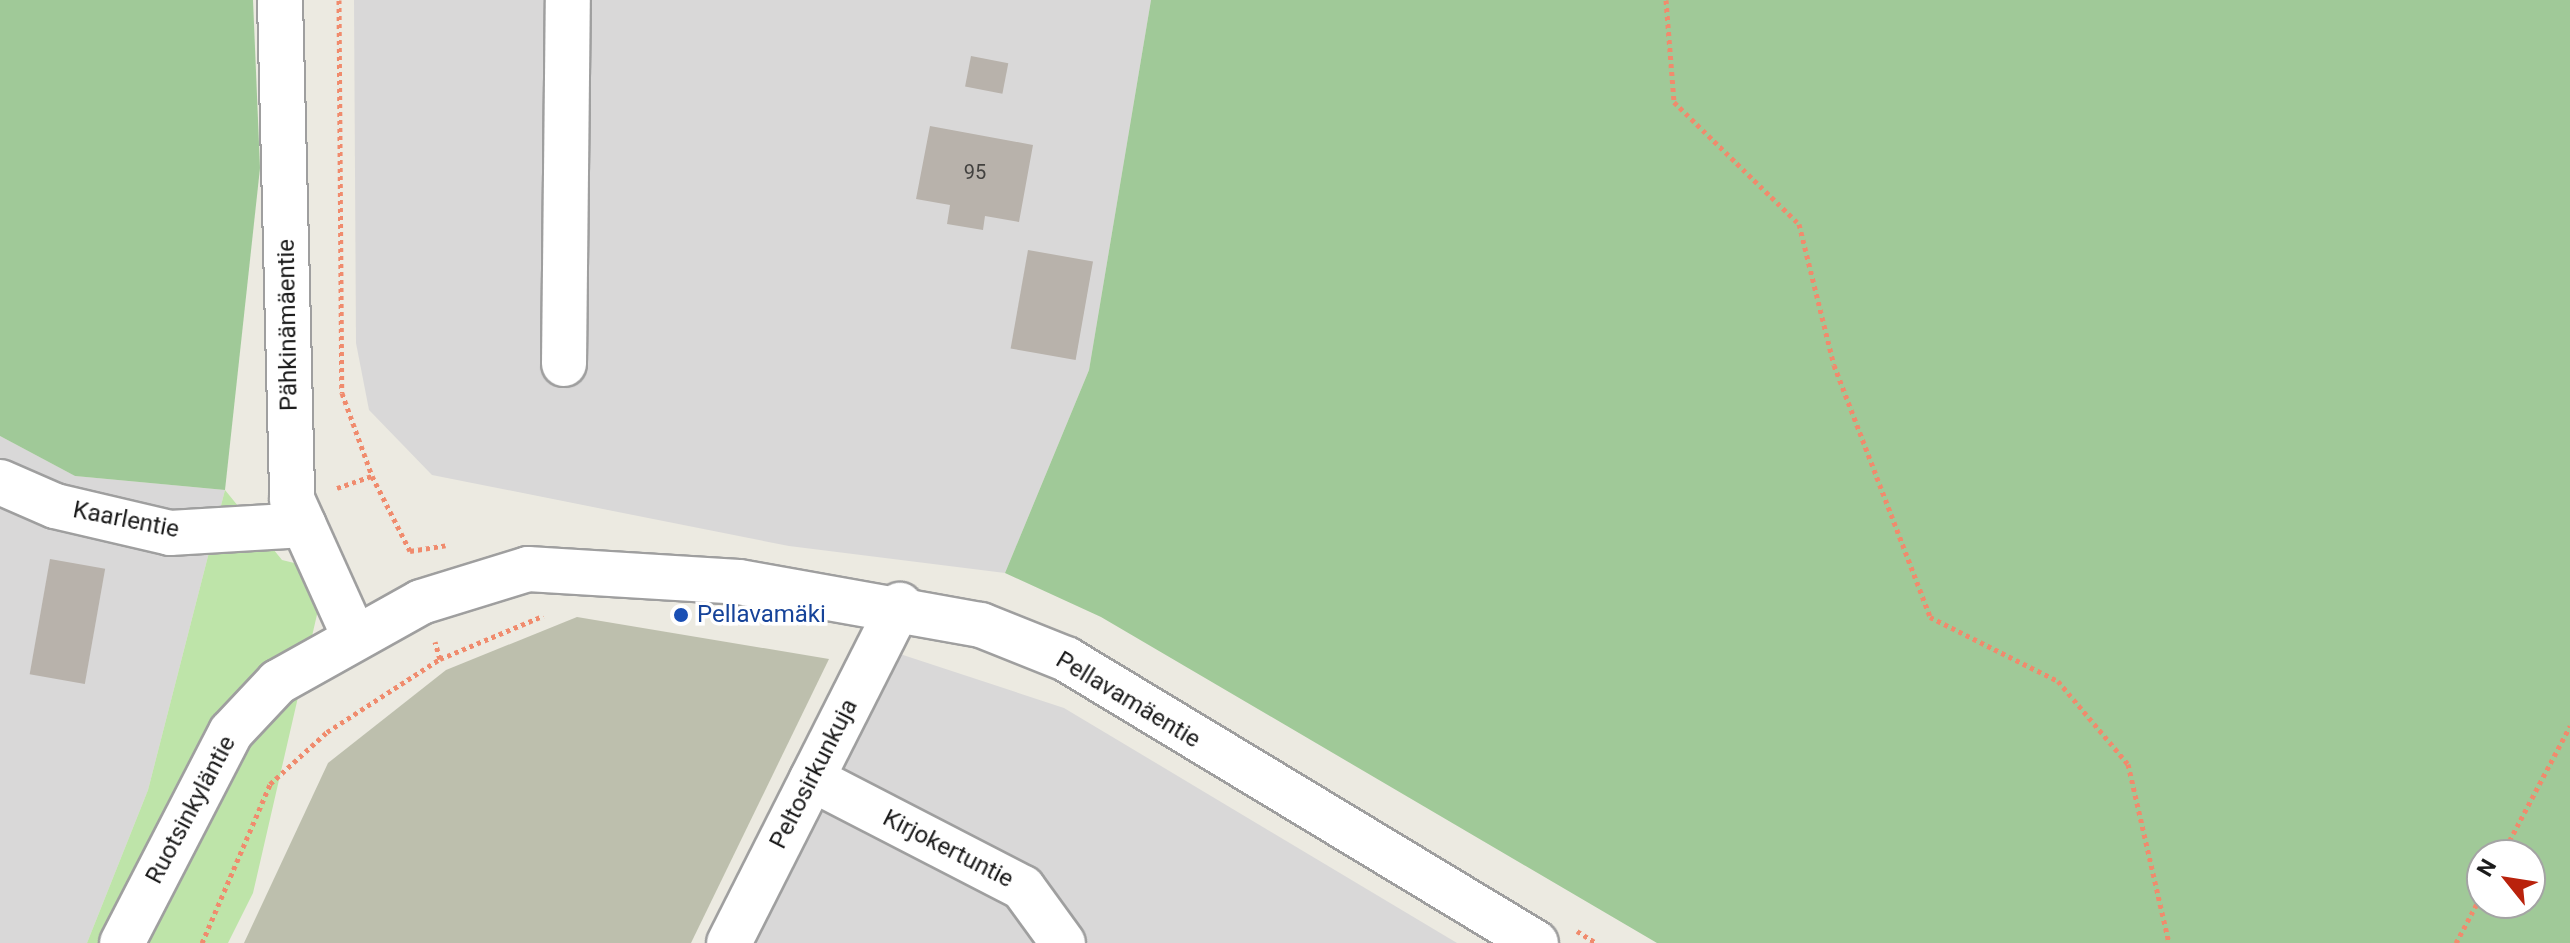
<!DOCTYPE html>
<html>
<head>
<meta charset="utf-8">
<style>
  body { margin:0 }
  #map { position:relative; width:2570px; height:943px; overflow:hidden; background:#eceae1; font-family:Roboto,sans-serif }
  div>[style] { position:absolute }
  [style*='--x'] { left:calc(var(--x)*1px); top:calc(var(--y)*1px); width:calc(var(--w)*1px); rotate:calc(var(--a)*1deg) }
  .residential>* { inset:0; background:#d9d8d8 }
  .construction>* { inset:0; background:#bdbfad }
  .grass>* { inset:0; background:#bee4a9 }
  .forest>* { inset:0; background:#a0c998 }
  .building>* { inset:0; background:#b8b2ab; transform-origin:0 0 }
  .path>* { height:5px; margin-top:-2.5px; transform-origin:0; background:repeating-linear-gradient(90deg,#f08b6d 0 4px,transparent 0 8px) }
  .roads { filter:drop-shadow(2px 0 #9f9f9f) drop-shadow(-2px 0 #9f9f9f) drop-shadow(0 2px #9f9f9f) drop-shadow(0 -2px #9f9f9f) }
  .minor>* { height:44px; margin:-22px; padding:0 22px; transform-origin:22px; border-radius:22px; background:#fff }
  .dots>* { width:22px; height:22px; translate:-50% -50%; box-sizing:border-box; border:4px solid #fff; border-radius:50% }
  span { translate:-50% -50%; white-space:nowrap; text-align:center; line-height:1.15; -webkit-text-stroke:7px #fff; paint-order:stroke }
  .number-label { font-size:20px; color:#42413f }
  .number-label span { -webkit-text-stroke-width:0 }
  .street-label { font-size:24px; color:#1b1b1b }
  .transit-label { font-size:24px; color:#164399 }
  .left { translate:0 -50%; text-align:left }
  .north { position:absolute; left:2466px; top:839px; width:80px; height:80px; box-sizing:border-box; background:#fff; border:2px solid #a4a4a4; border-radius:50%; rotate:300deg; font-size:22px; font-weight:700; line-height:32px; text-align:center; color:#1b1b1b }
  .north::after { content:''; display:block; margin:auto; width:28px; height:36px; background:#b9220c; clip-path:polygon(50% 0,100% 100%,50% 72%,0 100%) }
</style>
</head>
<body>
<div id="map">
  <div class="residential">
    <i style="clip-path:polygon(354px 0,1151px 0,1089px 370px,1005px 573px,789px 546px,432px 475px,369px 410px,356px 343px)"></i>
    <i style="clip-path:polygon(0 436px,75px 476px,225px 490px,148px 790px,87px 943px,0 943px)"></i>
    <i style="clip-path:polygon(900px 654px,1064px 708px,1457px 943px,756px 943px)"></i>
  </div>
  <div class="construction">
    <i style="clip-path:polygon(577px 617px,829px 659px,691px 943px,244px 943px,328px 763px,446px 670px)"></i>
  </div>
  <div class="grass">
    <i style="clip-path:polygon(225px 490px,282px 560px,327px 571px,253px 893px,228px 943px,87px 943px,148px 790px)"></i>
  </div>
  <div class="forest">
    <i style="clip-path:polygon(0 0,253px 0,260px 168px,225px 490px,75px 476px,0 436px)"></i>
    <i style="clip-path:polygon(evenodd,1151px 0,2570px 0,2570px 943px,1657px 943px,1101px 617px,1005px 573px,1089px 370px,1151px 0,2530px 855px,2530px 903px,2482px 903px,2482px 855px,2530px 855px)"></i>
  </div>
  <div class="building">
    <i style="left:971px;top:56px;width:38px;height:31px;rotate:11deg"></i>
    <i style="clip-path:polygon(930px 126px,1033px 145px,1019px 222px,985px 216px,983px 230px,947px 224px,950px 205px,916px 199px)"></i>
    <i style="left:1028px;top:250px;width:66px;height:100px;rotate:10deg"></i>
    <i style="left:50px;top:559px;width:56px;height:117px;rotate:10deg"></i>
  </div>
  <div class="path">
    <i style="--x:339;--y:0;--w:393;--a:89.6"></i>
    <i style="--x:342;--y:393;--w:88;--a:70.1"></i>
    <i style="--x:1666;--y:0;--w:102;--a:85.5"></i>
    <i style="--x:1674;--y:102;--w:175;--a:44.3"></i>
    <i style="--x:1799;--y:224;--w:145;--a:76.1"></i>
    <i style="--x:1834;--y:365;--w:270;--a:69.1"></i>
    <i style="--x:1930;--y:617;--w:143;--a:26.6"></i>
    <i style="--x:2058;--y:681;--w:109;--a:49.9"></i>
    <i style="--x:2128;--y:764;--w:184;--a:77.1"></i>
    <i style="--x:337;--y:488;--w:37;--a:-19"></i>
    <i style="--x:372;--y:476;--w:84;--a:63.1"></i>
    <i style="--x:410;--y:551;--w:36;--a:-9"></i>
    <i style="--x:440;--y:659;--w:112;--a:-22.7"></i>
    <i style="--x:2502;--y:855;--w:146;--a:-62.2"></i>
    <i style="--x:1577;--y:931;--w:22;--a:32"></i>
    <i style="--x:202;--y:943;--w:173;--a:-66.8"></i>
    <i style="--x:270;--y:784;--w:77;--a:-42.4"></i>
    <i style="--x:327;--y:732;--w:135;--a:-32.9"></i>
    <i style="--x:440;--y:659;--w:18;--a:-106"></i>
    <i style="--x:2456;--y:943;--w:55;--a:-62"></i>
  </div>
  <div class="roads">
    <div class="minor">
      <i style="--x:280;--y:0;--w:499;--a:88.6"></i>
      <i style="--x:292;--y:499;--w:150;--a:65.7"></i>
      <i style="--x:564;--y:364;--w:364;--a:-89.4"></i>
      <i style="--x:0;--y:482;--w:60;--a:23.6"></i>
      <i style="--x:55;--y:506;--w:118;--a:13.2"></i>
      <i style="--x:170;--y:533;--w:134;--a:-3.4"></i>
      <i style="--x:812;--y:779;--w:237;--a:27.3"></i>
      <i style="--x:1023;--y:888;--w:68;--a:54"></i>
      <i style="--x:122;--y:943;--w:237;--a:-62.7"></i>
      <i style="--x:231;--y:732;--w:69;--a:-46.8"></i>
      <i style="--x:278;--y:682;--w:164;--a:-29.2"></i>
      <i style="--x:421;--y:602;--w:112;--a:-17.1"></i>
      <i style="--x:528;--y:569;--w:211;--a:3.5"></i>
      <i style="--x:739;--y:582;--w:246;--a:10.1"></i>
      <i style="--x:981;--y:625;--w:92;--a:21.8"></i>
      <i style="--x:1066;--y:659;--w:549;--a:31.14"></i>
      <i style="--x:729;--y:943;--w:379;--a:-63.2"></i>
    </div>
  </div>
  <div class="dots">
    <i style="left:681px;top:615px;background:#1a4fb4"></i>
  </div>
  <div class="number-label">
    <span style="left:975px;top:172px">95</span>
  </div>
  <div class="street-label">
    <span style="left:288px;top:325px;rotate:-91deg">Pähkinämäentie</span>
    <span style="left:126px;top:520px;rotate:11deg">Kaarlentie</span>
    <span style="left:1128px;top:700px;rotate:31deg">Pellavamäentie</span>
    <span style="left:814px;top:774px;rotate:-63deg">Peltosirkunkuja</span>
    <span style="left:191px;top:810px;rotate:-62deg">Ruotsinkyläntie</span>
    <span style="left:948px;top:849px;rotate:27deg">Kirjokertuntie</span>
  </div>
  <div class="transit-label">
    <span class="left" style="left:697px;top:615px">Pellavamäki</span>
  </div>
  <div class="north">N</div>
</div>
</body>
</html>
